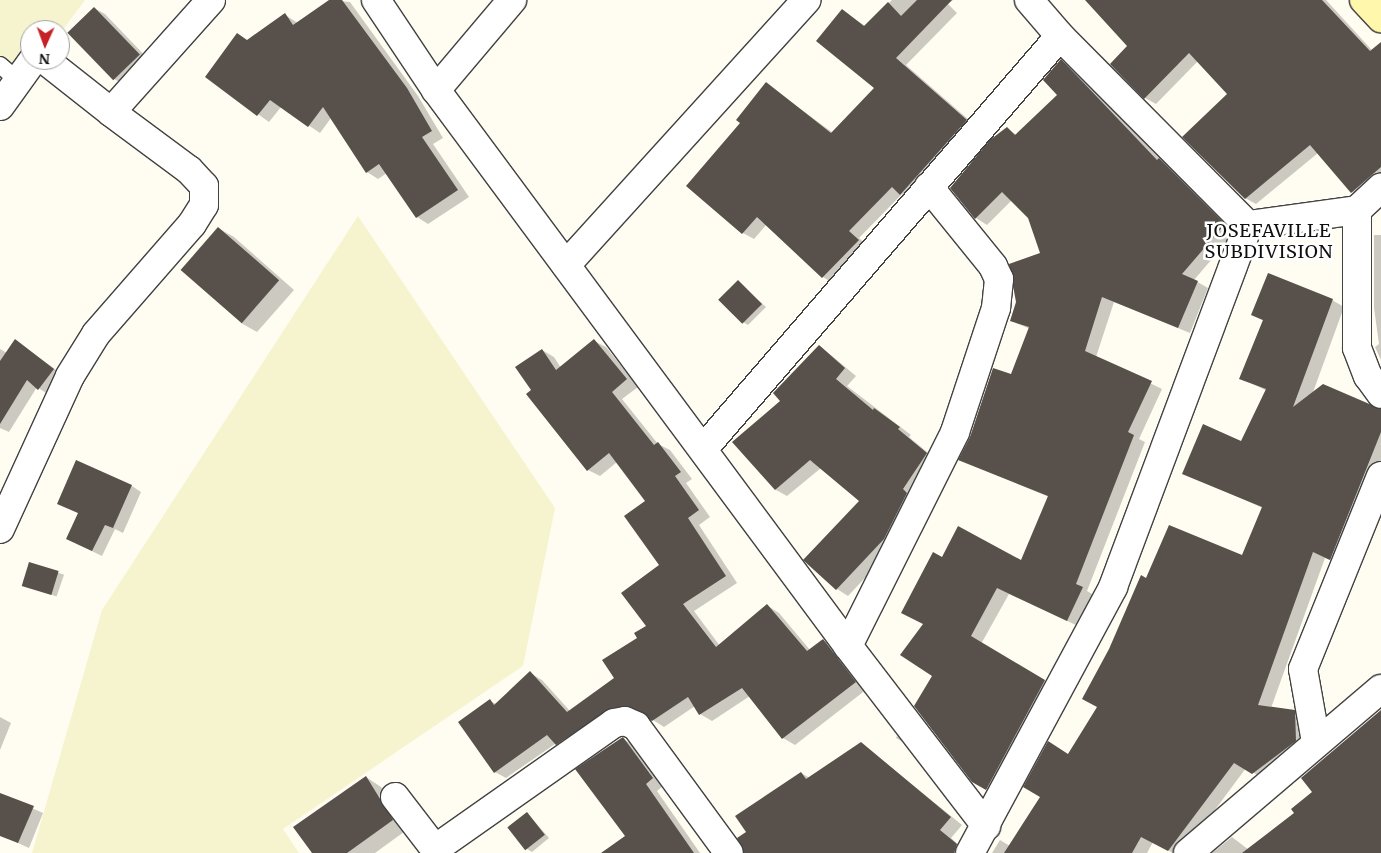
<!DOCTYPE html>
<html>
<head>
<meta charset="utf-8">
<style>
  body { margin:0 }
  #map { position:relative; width:1381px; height:853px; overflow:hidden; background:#fffcf1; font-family:Merriweather,serif }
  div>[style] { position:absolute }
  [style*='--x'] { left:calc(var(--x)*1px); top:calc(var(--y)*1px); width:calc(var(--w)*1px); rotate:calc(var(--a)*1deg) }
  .farmland>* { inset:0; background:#f6f4cf }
  .shadow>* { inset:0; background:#0003; transform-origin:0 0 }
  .building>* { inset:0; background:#58504b; transform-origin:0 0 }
  .roads { filter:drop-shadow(1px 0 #424242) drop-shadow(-1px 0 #424242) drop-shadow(0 1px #424242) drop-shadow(0 -1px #424242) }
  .lane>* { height:16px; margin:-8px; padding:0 8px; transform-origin:8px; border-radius:8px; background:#fff }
  .street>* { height:28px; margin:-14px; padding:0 14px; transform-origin:14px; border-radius:14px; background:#fff }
  .secondary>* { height:28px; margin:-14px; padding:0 14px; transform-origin:14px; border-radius:14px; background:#fff7ac }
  span { translate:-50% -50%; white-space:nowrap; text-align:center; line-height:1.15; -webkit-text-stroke:5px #fff; paint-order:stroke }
  .neighbourhood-label { font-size:18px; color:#0f0f0f; letter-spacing:1px }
  .north { position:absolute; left:20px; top:20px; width:50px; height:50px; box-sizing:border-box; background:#fff; border:1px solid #9f9f9f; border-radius:50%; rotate:182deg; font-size:14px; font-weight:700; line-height:20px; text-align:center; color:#0f0f0f }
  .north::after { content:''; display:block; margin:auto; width:18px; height:22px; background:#c52126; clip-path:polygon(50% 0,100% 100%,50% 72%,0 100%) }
</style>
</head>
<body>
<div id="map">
  <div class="farmland">
    <i style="clip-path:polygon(0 0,85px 0,60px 34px,60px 30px,30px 30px,30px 60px,0 115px)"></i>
    <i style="clip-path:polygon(358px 216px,555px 508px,523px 666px,283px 829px,299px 853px,32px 853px,102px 610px)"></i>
  </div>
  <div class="shadow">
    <i style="clip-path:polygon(331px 0,350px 2px,418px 96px,443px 138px,433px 144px,469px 197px,428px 224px,417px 217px,387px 173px,378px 179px,367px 172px,331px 118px,320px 133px,281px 107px,269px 122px,206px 77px,285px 15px,298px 23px)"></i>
    <i style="clip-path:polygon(892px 0,953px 0,948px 4px,957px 13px,906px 65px,977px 127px,912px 200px,902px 194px,859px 238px,869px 247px,834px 284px,823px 277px,767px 224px,754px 239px,743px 233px,742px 123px,767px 84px,833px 133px,876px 88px,842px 10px,865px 26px)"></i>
    <i style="clip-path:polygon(1089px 0,1326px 0,1381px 60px,1381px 182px,1363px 198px,1352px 192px,1318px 153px,1256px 204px,1245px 198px,1229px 94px,1198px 61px,1156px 104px,1145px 98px,1129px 46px)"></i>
    <i style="clip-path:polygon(94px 8px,105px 14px,150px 61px,125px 85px,114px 79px)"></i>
    <i style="clip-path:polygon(1061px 61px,1072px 67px,1161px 160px,1171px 166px,1236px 231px,1194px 280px,1208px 288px,1190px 333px,1114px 302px,1096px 357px,1162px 389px,1139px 439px,1145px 442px,1087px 591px,1094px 595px,1078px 626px,1009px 594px,981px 644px,1056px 687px,998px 795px,972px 781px,933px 676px,924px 624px,942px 558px,1022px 562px,1049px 497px,960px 460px,1012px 375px,1030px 329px,1011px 321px,1041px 254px,1029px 218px,1012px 200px,987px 225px,976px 218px,951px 188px,1007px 129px,1017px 135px,1059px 95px)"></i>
    <i style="clip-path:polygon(218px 228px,234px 237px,294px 290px,257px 332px,241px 323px)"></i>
    <i style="clip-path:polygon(1374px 235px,1381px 235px,1381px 360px,1375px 347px,1379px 344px,1374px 308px)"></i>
    <i style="clip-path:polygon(738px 282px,766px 307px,748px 325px,743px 322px)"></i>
    <i style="clip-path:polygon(1332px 300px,1344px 307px,1312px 395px,1381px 411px,1381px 468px,1342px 565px,1325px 558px,1271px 708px,1294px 712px,1306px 718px,1307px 748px,1265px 780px,1246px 768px,1183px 853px,1173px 853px,1153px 842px,1147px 853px,992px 853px,1000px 840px,1010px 846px,1098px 707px,1146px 579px,1243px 557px,1263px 508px,1183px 473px,1242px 442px,1267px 391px,1241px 378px,1264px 321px,1252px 315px)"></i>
    <i style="clip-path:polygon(16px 341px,63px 375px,49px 395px,37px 387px,9px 432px,0 428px,0 349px,7px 353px)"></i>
    <i style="clip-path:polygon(594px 341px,606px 347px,638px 387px,622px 399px,658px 444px,670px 450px,692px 479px,686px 483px,710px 517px,699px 525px,737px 583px,694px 611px,720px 646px,768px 606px,779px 613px,810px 650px,823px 640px,835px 647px,867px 689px,795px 745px,783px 738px,750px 696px,712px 721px,700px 714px,695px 706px,664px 727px,642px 713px,568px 751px,555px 744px,506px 778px,495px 772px,490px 701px,496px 704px,530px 673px,542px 680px,570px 711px,616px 678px,647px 626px,660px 565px,646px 502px,617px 462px,600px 476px,588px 470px,532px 391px,542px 350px,554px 357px,561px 368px)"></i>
    <i style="clip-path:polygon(820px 346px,856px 376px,847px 386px,911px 435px,909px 437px,938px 461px,895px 546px,848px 596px,837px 589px,861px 500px,821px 468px,787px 496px,776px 490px,781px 402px)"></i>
    <i style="clip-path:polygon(132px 486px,141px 492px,123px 533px,115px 529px,102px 556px,77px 544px,80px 514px,58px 503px)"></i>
    <i style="left:30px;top:563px;width:36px;height:23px;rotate:19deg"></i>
    <i style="clip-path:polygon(1381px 711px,1381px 853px,1212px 853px,1232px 837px,1249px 850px,1296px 813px)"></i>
    <i style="clip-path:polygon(0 717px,11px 723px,0 750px)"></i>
    <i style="clip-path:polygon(897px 736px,907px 742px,910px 746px,896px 738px)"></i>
    <i style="clip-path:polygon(623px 739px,635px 746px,664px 785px,657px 791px,700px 853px,603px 853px,627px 836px)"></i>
    <i style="clip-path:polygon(861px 743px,962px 825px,951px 838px,968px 853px,745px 853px,748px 832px,801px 773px,810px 778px)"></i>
    <i style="clip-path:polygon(366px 777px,381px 787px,408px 829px,375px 853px,313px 853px)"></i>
    <i style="clip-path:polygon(0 794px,43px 813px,29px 848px,0 835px)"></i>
    <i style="clip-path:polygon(527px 813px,549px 838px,532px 852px,527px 849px)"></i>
  </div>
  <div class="building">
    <i style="clip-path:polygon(329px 0,342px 0,407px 88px,432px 131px,422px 137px,458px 190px,416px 218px,379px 164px,366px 173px,323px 107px,308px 127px,270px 100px,257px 116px,205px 77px,237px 33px,247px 40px,285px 13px,293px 25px)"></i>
    <i style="clip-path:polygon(917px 0,952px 0,896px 58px,967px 120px,900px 195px,892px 187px,849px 231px,859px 240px,822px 278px,757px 217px,742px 234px,686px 186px,740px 123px,736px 120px,766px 82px,831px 133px,874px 88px,816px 41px,842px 9px,864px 26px,888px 2px,901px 16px)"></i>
    <i style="clip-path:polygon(1085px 0,1322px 0,1370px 51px,1381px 42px,1381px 167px,1351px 193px,1310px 145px,1245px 199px,1182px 137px,1227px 94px,1189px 53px,1144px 99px,1110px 64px,1127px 46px)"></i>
    <i style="left:94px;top:7px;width:66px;height:37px;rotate:46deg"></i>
    <i style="clip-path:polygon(1061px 59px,1157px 160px,1159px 158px,1225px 224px,1182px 274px,1198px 281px,1178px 328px,1102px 297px,1085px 351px,1152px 381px,1128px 432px,1134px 435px,1076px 584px,1083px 587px,1067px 621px,997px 588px,971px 636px,1045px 680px,986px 790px,972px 782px,914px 706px,932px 676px,900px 655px,923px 624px,901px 613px,933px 552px,942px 557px,958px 526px,1021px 560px,1048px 496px,958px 460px,970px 437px,993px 368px,1011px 374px,1029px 327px,1010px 321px,1016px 302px,1009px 264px,1040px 253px,1028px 218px,1002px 192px,975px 219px,950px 188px,990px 140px,1007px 127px,1015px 135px,1057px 95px,1043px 80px)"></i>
    <i style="left:218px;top:227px;width:81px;height:57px;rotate:41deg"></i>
    <i style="clip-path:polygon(1268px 273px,1333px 299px,1293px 407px,1323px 384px,1381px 409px,1381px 432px,1330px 560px,1313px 552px,1258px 705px,1295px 710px,1296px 741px,1252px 774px,1234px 763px,1168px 851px,1141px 837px,1132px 853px,1004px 853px,1040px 797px,1023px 787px,1048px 741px,1068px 754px,1097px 707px,1082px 699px,1109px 649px,1141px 575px,1146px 578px,1169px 525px,1242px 555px,1262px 507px,1182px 474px,1203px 424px,1241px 441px,1266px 389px,1239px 379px,1263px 320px,1251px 315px)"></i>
    <i style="left:738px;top:280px;width:34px;height:28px;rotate:45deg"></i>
    <i style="clip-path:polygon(15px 339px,54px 369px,38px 390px,27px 380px,0 424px,0 361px)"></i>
    <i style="clip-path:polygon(594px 339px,627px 379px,612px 392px,654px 445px,658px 442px,681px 472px,675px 476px,699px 510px,688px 518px,726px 576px,683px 604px,716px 647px,767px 604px,807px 651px,823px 639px,856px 682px,782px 739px,742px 688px,699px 715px,688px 697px,652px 721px,631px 707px,611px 708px,556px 745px,547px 735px,494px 773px,458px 722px,490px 699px,494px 705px,530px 671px,567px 712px,614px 678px,602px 660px,637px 638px,634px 633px,646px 626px,621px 593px,659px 565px,624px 516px,645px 501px,609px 453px,587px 471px,526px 394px,531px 390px,515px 367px,542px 349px,556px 370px)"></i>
    <i style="clip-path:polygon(819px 345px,845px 368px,836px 379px,873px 410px,874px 408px,900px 427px,898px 429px,927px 453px,903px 489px,907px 493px,884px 539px,836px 590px,803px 560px,859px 501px,810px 460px,775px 490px,732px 442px,780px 401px,773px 393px)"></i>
    <i style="clip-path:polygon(76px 460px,132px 485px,113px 528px,105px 525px,92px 551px,66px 539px,78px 513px,57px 504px)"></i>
    <i style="left:29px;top:562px;width:31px;height:25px;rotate:17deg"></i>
    <i style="clip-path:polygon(1381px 710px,1381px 853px,1242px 853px,1294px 813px,1291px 809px,1312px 792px,1301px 778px)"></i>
    <i style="clip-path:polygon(623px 737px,653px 778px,646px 784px,694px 853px,601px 853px,625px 836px,575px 769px)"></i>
    <i style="clip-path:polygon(861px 742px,951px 817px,940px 830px,957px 844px,954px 853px,744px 853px,737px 838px,746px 832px,735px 816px,801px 772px,806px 779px)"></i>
    <i style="clip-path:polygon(366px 776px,393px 820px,347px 853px,312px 853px,293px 827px)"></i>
    <i style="clip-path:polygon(0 793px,34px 806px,18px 843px,0 836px)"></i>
    <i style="left:527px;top:812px;width:29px;height:25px;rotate:52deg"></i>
  </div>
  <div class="roads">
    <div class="lane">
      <i style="--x:0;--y:65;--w:23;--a:41"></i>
    </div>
    <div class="street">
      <i style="--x:376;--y:0;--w:108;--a:56.3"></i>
      <i style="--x:436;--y:90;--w:692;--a:53.46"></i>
      <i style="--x:848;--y:646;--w:227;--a:52.5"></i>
      <i style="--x:1029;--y:0;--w:48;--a:49.3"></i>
      <i style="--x:1060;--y:36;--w:267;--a:45.2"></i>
      <i style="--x:45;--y:60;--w:84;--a:38.2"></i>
      <i style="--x:436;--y:90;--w:118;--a:-49.8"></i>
      <i style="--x:0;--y:106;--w:57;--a:-54.3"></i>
      <i style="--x:1357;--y:210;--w:138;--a:90"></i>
      <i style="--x:1357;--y:348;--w:30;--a:69"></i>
      <i style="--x:1368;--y:376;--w:22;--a:54"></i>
      <i style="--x:566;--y:265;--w:358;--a:-47.8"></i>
      <i style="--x:704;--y:448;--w:544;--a:-49.17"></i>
      <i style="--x:0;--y:529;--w:168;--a:-65.4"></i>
      <i style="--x:70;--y:376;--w:49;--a:-58.2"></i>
      <i style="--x:96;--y:334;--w:146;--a:-48.9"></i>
      <i style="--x:192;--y:224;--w:22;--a:-58"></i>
      <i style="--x:204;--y:205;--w:19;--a:-90"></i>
      <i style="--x:204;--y:186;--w:22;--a:-133"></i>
      <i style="--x:189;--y:170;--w:97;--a:-143.4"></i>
      <i style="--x:111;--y:112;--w:150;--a:-48.2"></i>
      <i style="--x:848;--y:646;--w:239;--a:-63.4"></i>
      <i style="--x:955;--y:432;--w:131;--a:-71.7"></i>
      <i style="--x:996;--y:308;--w:29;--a:-84"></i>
      <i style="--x:999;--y:279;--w:14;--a:-115"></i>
      <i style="--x:993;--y:266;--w:102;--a:-129"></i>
      <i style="--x:1316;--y:742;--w:74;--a:-100.1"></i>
      <i style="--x:1303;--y:669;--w:208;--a:-68"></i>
      <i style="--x:395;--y:797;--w:71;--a:52.5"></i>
      <i style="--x:435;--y:849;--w:219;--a:-35.1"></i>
      <i style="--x:614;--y:723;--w:11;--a:-10"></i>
      <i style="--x:625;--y:721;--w:12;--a:24"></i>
      <i style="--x:636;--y:726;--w:157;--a:53.8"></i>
      <i style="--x:970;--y:853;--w:302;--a:-61.7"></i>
      <i style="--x:1113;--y:587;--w:386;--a:-69.5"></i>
      <i style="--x:1248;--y:225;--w:110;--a:-7.8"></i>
      <i style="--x:1357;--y:210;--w:33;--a:-43"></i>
      <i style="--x:1188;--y:853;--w:253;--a:-40.4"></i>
    </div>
    <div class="secondary">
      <i style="--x:1364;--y:0;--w:25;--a:47"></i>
    </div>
  </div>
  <div class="neighbourhood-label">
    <span style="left:1269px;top:242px">JOSEFAVILLE<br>SUBDIVISION</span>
  </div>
  <div class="north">N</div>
</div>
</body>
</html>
